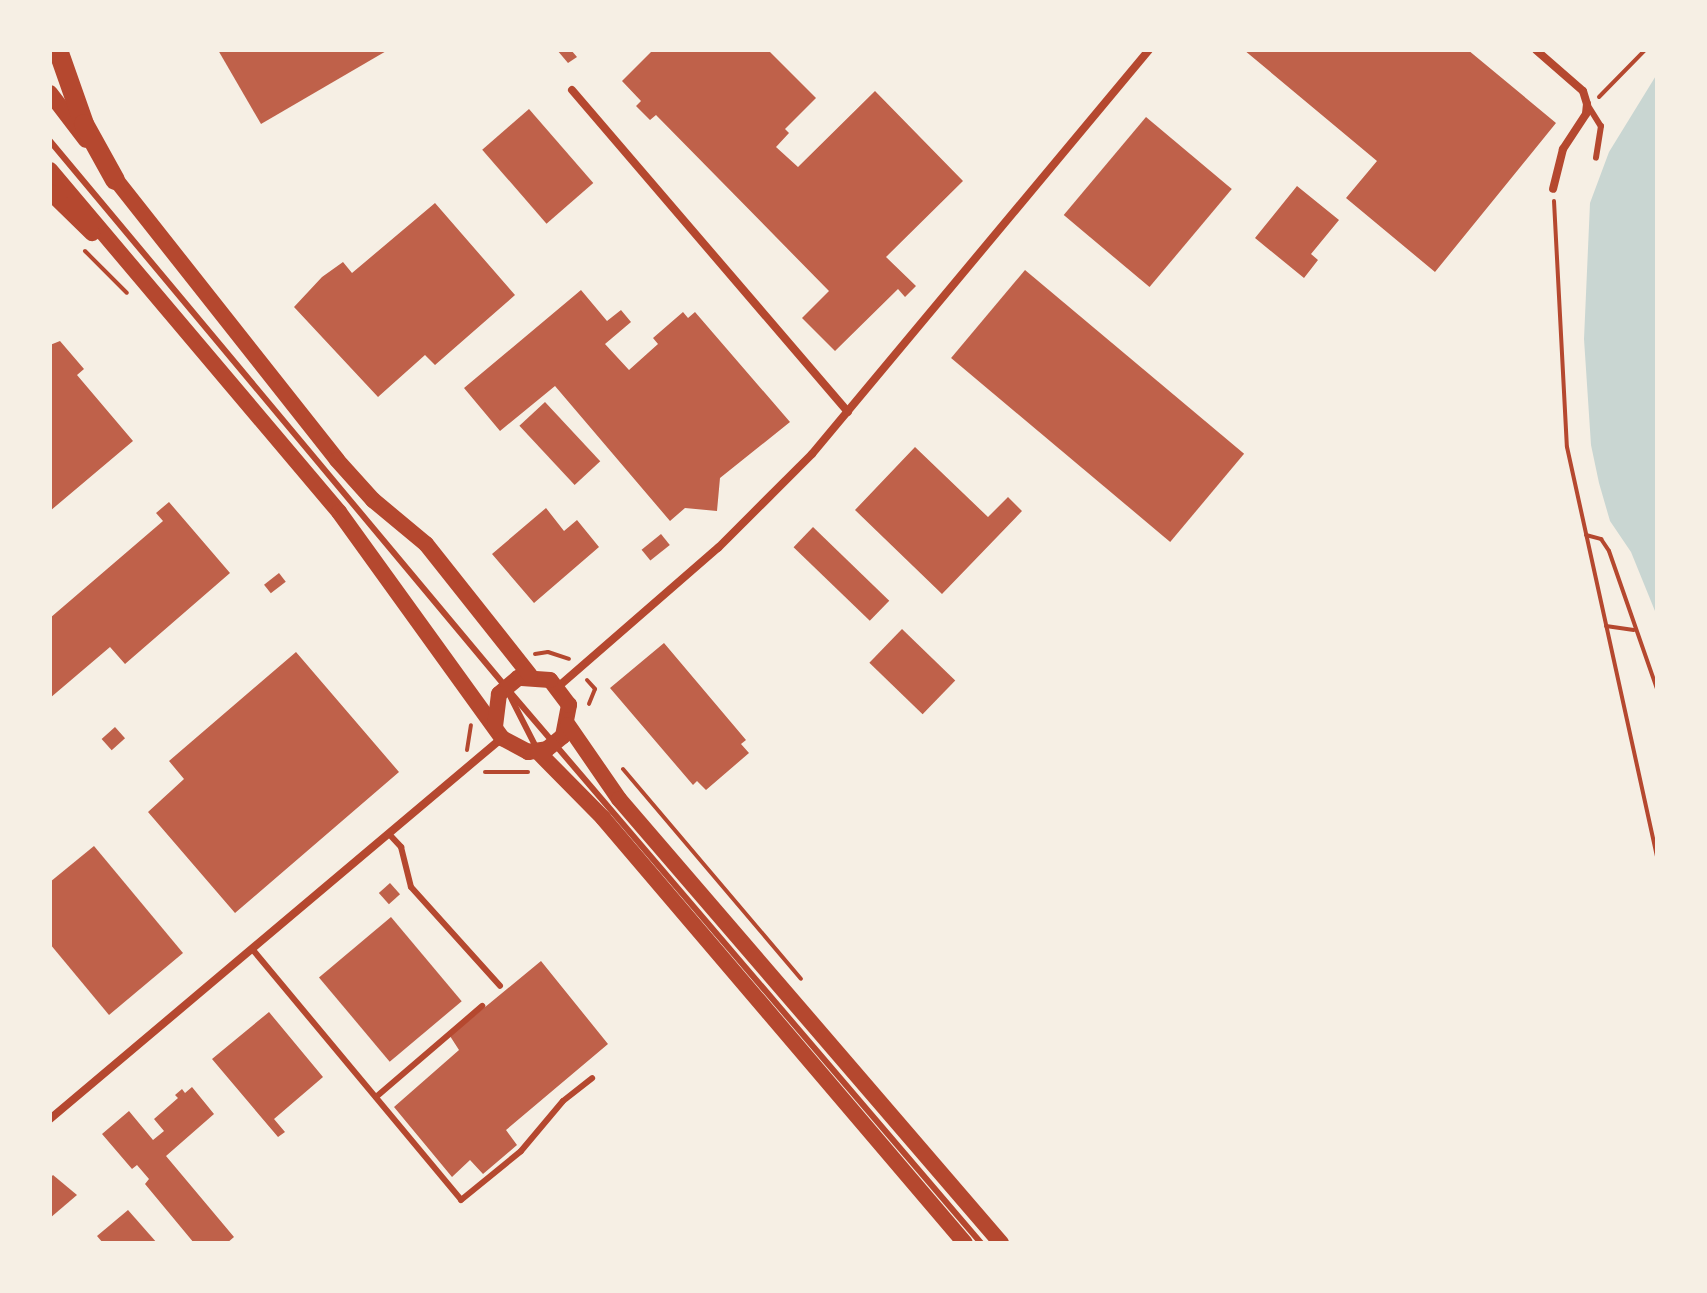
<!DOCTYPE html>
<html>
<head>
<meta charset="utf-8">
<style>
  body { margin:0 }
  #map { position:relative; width:1707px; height:1293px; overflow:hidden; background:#f6efe4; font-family:Poppins,sans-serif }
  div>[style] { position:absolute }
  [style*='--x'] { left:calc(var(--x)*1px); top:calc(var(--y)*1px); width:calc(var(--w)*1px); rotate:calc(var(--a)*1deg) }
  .water>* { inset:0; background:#c9d6d2 }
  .building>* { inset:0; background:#bf614a; transform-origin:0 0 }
  .path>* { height:4px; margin:-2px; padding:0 2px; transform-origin:2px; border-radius:2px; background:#b5482f }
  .service>* { height:6px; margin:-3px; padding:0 3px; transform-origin:3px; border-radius:3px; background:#b5482f }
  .minor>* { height:8px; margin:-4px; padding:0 4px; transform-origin:4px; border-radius:4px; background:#b5482f }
  .secondary>* { height:16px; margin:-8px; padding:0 8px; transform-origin:8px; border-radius:8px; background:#b5482f }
  .primary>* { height:20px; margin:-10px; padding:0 10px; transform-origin:10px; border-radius:10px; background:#b5482f }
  span { translate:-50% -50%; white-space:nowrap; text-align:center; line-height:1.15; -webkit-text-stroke:6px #f6efe4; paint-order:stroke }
  .frame { position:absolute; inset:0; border:52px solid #f6efe4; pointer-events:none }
</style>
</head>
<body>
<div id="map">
  <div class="water">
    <i style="clip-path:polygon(1657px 74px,1657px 616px,1631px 552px,1610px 521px,1599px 483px,1591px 445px,1584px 339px,1590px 203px,1609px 152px)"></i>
  </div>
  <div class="building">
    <i style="clip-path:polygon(218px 50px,388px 50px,261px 124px)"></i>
    <i style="clip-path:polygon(557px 50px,571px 50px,577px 57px,568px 63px)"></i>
    <i style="clip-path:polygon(653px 50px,768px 50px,816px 98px,785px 129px,789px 133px,776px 147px,798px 167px,875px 91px,963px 181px,886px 257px,916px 286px,905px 297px,898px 289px,835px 351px,802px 318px,829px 291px,656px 115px,650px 120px,636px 106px,641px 101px,622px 81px)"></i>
    <i style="clip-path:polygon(1244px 50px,1468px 50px,1556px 123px,1435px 272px,1346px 198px,1377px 161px)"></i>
    <i style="left:529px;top:109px;width:98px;height:62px;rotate:49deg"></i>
    <i style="left:1146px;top:117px;width:112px;height:128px;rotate:40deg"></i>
    <i style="clip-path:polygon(1297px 186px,1339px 220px,1311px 254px,1318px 260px,1304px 278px,1255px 238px)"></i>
    <i style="clip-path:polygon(435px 203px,515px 295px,435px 365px,425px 355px,378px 397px,294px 307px,322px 277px,343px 262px,352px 273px)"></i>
    <i style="left:1025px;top:270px;width:286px;height:115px;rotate:40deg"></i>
    <i style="clip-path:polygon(581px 290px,607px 321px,621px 310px,631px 322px,605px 344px,629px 370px,658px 344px,653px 338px,683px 312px,688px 318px,695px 312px,790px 422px,720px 478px,717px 511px,685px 508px,670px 521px,555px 386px,500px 431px,464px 388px)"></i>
    <i style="clip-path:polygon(60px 341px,84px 369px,77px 375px,133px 441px,50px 511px,50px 345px)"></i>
    <i style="left:545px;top:402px;width:81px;height:35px;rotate:47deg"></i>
    <i style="clip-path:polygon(915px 447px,988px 517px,1008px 497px,1022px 511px,942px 594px,855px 510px)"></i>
    <i style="clip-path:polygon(169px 502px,230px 573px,125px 664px,110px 647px,50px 698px,50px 618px,163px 521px,156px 513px)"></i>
    <i style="clip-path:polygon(546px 508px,564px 531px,577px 520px,599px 547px,534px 603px,492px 554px)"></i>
    <i style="left:813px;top:527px;width:106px;height:28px;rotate:44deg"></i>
    <i style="left:661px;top:534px;width:14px;height:25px;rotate:51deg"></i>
    <i style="left:279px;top:573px;width:11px;height:19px;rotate:52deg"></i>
    <i style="left:902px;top:629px;width:74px;height:47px;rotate:44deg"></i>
    <i style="clip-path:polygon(664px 643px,746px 740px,741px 744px,749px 753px,706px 790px,697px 781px,693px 785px,610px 688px)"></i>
    <i style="clip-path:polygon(296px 652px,399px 772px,235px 913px,148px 812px,184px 779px,169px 761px)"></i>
    <i style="left:115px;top:727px;width:15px;height:18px;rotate:48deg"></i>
    <i style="clip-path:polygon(94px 846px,183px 953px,109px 1015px,50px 944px,50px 882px)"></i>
    <i style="left:390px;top:883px;width:15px;height:15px;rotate:48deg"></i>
    <i style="left:391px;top:917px;width:110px;height:94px;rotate:50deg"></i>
    <i style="clip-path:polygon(541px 961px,608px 1044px,506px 1130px,517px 1145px,483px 1174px,470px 1160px,452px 1177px,394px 1107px,459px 1050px,450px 1036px)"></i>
    <i style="clip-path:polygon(269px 1012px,323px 1077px,274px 1119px,285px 1132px,278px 1137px,212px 1059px)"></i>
    <i style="clip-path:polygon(192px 1087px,214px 1114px,166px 1156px,234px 1237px,227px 1243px,194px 1243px,145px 1184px,149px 1179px,137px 1165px,132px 1169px,102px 1134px,129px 1111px,153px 1140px,164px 1131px,154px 1119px,178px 1098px,175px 1095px,182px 1089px,185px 1093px)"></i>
    <i style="clip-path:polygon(53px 1175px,77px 1195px,50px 1218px,50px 1178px)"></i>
    <i style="clip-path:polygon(128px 1210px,157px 1243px,103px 1243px,97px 1236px)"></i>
  </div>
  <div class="path">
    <i style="--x:1599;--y:97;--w:66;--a:-45.6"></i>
    <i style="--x:1554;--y:201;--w:246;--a:87"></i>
    <i style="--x:1567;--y:447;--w:420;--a:77.6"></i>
    <i style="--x:85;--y:251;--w:59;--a:45"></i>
    <i style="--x:1586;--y:535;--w:16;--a:15"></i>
    <i style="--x:1601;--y:539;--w:14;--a:56"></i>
    <i style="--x:1609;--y:551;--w:146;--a:70.8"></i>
    <i style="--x:1606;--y:626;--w:28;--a:8"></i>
    <i style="--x:535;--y:654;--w:13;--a:-9"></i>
    <i style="--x:548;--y:652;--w:22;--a:18"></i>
    <i style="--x:587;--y:680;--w:12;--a:48"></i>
    <i style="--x:595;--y:689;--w:16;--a:112"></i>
    <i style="--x:467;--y:750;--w:25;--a:-81"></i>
    <i style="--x:623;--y:769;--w:275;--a:49.7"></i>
    <i style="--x:485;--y:772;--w:43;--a:0"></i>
  </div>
  <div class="service">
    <i style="--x:1587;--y:104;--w:26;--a:58"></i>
    <i style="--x:1601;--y:126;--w:32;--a:99"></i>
    <i style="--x:50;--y:141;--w:710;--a:50.14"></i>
    <i style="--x:505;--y:686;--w:733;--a:49.48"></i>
    <i style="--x:510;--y:696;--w:57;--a:63"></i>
    <i style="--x:389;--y:834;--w:18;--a:47"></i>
    <i style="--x:401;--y:847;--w:41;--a:76"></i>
    <i style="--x:411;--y:887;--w:133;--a:48"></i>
    <i style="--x:253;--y:950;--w:325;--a:50.2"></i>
    <i style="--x:461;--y:1200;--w:77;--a:-39.2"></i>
    <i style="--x:521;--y:1151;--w:65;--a:-50"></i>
    <i style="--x:563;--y:1101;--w:37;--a:-38"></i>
    <i style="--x:376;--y:1097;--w:140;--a:-40.6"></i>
  </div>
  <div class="minor">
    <i style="--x:1536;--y:50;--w:62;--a:41.1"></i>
    <i style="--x:1583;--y:91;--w:14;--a:73"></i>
    <i style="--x:1587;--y:104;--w:10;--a:96"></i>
    <i style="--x:1586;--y:114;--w:42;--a:123.3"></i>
    <i style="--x:1563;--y:149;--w:41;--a:104"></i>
    <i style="--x:572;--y:90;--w:424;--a:49.4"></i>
    <i style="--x:559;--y:686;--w:211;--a:-41"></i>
    <i style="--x:718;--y:548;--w:133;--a:-45"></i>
    <i style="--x:812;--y:454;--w:526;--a:-50.17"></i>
    <i style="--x:50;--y:1119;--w:591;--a:-40.13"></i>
  </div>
  <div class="secondary">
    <i style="--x:50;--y:93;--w:59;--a:52.5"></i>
    <i style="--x:50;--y:170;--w:448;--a:49.8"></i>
    <i style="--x:339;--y:512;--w:279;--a:54.2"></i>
    <i style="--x:502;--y:738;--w:30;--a:28"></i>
    <i style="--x:528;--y:752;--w:19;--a:-9"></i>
    <i style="--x:547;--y:749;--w:21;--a:-39"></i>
    <i style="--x:563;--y:736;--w:32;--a:-79"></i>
    <i style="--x:569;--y:705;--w:31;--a:-127"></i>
    <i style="--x:550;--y:680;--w:32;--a:-176"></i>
    <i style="--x:518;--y:678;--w:25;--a:140"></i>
    <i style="--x:499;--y:694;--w:32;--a:97"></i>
    <i style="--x:109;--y:171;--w:368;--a:51.7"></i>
    <i style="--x:337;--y:460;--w:54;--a:48"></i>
    <i style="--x:373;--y:500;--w:69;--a:39.7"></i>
    <i style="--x:426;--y:544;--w:167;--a:51.6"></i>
    <i style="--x:50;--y:192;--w:59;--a:44.3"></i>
    <i style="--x:568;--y:725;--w:90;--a:55.4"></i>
    <i style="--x:619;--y:799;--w:586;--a:49.29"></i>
    <i style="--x:538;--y:752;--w:93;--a:45.4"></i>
    <i style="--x:603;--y:818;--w:558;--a:49.58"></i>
  </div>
  <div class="primary">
    <i style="--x:58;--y:50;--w:78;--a:70.6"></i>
    <i style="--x:84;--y:124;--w:64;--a:61"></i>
  </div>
  <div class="frame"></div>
</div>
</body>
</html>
